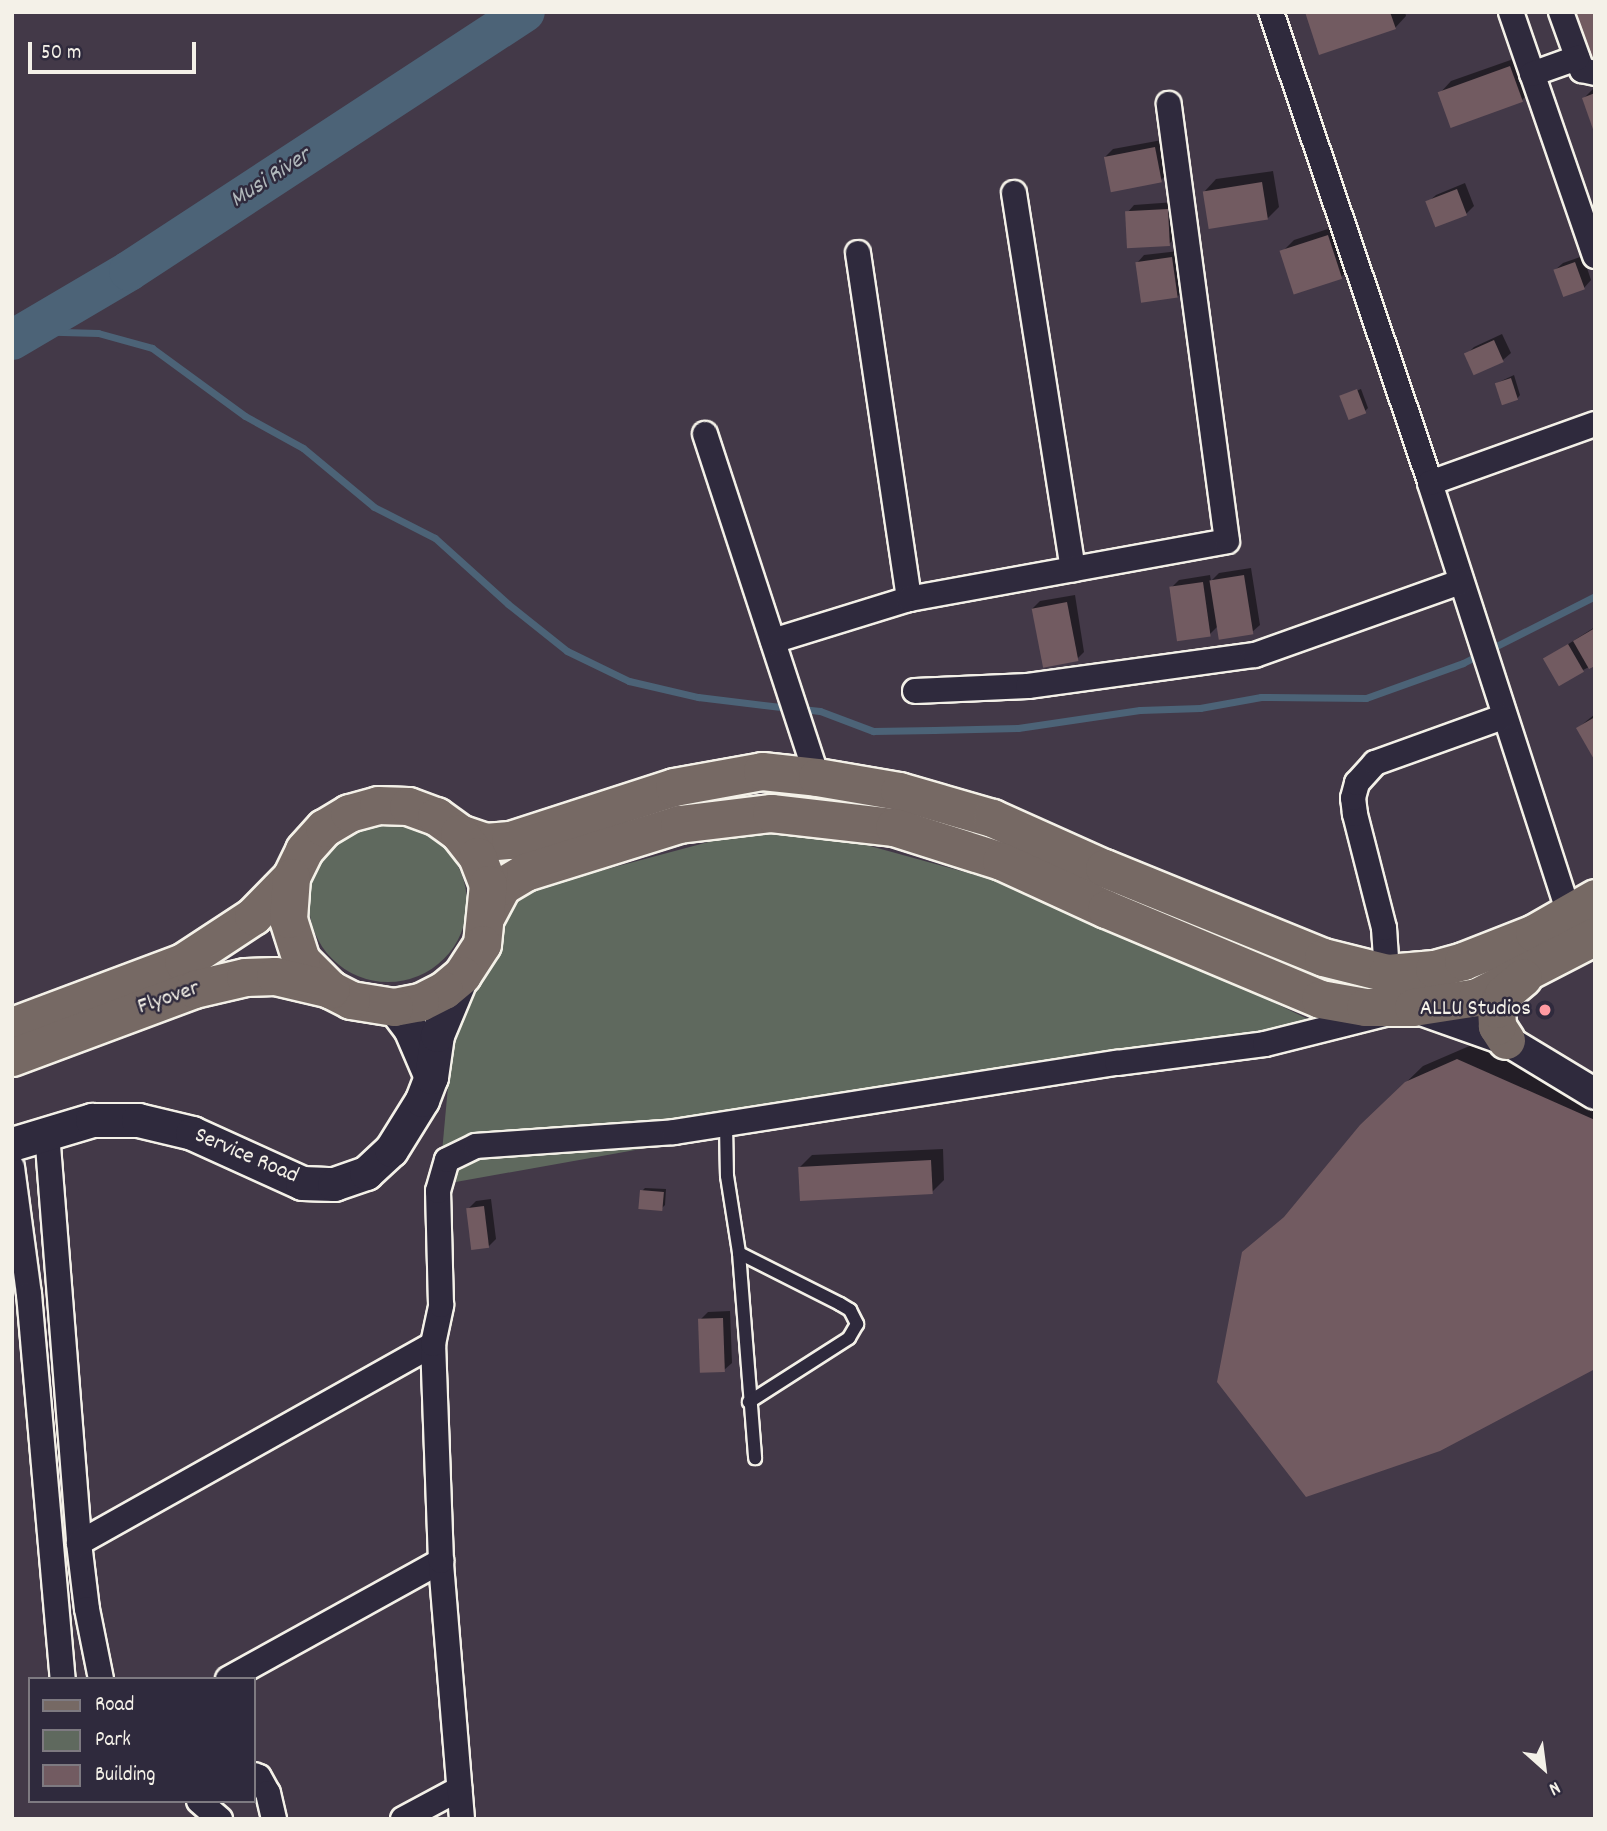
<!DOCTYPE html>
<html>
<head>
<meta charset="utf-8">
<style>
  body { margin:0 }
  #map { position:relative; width:1607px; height:1831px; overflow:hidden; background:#433948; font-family:Dekko,sans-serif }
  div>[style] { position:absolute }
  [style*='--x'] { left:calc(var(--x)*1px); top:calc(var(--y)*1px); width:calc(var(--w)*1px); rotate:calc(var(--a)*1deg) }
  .green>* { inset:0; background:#5f695e }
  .round { border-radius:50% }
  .shadow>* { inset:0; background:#0007 }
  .stream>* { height:7px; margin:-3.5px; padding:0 3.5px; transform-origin:3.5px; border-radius:3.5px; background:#4c6377 }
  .river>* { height:40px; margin:-20px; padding:0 20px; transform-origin:20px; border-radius:20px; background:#4c6377 }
  .building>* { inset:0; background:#725b61; transform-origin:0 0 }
  .roads { filter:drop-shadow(2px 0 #f4f1e8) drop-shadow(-2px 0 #f4f1e8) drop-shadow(0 2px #f4f1e8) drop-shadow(0 -2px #f4f1e8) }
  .service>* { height:12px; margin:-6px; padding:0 6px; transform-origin:6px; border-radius:6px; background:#2f2a3d }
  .minor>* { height:24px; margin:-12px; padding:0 12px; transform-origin:12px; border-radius:12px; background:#2f2a3d }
  .tertiary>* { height:30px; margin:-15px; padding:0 15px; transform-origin:15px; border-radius:15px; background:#2f2a3d }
  .secondary>* { height:33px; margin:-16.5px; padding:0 16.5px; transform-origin:16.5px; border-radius:16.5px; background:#2f2a3d }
  .primary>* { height:37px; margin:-18.5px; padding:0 18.5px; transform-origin:18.5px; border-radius:18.5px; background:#766964 }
  .dots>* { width:19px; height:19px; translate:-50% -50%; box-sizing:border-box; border:4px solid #2f2a3d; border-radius:50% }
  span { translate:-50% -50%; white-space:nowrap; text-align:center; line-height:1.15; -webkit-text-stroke:5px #2f2a3d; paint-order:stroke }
  .street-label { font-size:23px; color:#f4f1e8 }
  .poi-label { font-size:23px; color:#f4f1e8 }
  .right { translate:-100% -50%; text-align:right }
  .water-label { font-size:24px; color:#b1b8bb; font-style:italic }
  .frame { position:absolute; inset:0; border:14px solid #f4f1e8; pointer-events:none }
  .legend { position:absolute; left:28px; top:1677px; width:228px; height:126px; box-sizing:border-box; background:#2f2a3d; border:2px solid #7e7a81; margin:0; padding:9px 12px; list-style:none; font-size:21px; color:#f4f1e8 }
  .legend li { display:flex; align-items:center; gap:14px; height:35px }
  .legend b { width:35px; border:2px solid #7e7a81 }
  .north { position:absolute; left:1509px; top:1733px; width:70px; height:70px; -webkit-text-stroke:5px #2f2a3d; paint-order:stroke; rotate:152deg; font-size:19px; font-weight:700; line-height:28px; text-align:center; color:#f4f1e8 }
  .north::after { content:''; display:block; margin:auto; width:24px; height:32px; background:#f4f1e8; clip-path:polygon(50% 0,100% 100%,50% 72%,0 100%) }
  .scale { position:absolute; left:28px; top:42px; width:168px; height:32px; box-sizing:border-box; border:4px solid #f4f1e8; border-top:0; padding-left:9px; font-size:21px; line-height:24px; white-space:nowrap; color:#f4f1e8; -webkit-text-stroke:5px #2f2a3d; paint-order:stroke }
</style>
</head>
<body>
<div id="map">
  <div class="green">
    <i class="round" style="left:309px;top:824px;width:158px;height:158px"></i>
    <i style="clip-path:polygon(757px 829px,841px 838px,990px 879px,1130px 933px,1310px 1020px,1262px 1038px,439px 1185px,455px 1010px,510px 895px)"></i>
  </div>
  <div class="shadow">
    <i style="clip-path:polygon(1306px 12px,1405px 12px,1406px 16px,1395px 28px)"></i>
    <i style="clip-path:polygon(1522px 56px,1533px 88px,1522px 100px,1440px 93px,1451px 81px)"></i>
    <i style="clip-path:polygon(1595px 87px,1595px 128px,1584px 98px)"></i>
    <i style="clip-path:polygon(1162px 140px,1168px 173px,1161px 180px,1105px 157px,1113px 149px)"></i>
    <i style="clip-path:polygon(1273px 171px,1279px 207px,1267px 219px,1205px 191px,1216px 179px)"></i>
    <i style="clip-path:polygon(1465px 183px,1474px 206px,1466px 214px,1428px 202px,1436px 195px)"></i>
    <i style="clip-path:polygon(1175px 202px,1177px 236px,1169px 244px,1127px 213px,1134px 205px)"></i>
    <i style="clip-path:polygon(1340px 225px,1353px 266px,1341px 277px,1282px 252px,1294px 240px)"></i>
    <i style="clip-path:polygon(1179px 251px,1185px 289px,1177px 297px,1137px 263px,1144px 255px)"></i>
    <i style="clip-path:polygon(1583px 256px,1591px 280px,1584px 288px,1555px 270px,1563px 263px)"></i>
    <i style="clip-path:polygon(1502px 334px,1511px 353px,1503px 360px,1475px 373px,1466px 355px,1474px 347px)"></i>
    <i style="clip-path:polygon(1514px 375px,1520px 395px,1517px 399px,1497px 383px)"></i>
    <i style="clip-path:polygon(1361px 389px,1368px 408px,1365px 411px,1343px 396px)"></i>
    <i style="clip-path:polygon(1251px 568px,1260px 625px,1252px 632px,1218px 626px,1210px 634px,1171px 588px,1179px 580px,1210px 575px,1211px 581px,1219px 573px)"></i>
    <i style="clip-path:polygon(1075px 595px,1084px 652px,1077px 659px,1032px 609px,1040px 601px)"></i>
    <i style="clip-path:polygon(1595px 627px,1595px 664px,1583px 670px,1545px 659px)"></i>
    <i style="clip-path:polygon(1595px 714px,1595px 757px,1578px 728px)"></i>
    <i style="clip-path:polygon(1474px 1044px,1595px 1097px,1595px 1367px,1243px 1253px,1294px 1209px,1361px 1126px,1423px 1066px)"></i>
    <i style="clip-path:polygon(943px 1149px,944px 1180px,932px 1192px,800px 1167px,812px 1155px)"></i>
    <i style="clip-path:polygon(645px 1188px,666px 1189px,665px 1205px,662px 1208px,642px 1191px)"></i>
    <i style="clip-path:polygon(491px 1199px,496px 1239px,488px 1247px,468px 1209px,476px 1201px)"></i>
    <i style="clip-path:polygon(730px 1311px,732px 1363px,724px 1370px,700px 1320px,708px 1312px)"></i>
  </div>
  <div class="stream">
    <i style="--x:27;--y:331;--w:71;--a:1.6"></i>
    <i style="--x:98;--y:333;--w:56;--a:15.5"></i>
    <i style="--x:152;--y:348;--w:115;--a:36.2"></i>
    <i style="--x:245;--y:416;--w:66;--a:28.9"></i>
    <i style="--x:303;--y:448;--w:92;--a:39.7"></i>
    <i style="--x:374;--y:507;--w:68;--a:26.9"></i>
    <i style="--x:435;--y:538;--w:98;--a:42.1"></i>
    <i style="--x:508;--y:604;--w:75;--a:38.5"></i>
    <i style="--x:567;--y:651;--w:69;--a:25.8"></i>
    <i style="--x:629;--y:681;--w:71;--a:13.1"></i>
    <i style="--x:698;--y:697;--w:92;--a:6.9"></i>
    <i style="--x:801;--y:709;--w:19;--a:6"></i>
    <i style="--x:820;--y:711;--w:57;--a:20.7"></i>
    <i style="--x:873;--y:731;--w:61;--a:-0.9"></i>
    <i style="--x:934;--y:730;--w:84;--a:-1.4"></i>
    <i style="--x:1018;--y:728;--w:123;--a:-8.4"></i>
    <i style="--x:1140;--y:710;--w:60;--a:-1.9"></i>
    <i style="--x:1200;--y:708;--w:62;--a:-10.2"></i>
    <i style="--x:1261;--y:697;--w:105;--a:0.5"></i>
    <i style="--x:1366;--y:698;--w:103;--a:-19.8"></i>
    <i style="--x:1463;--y:663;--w:148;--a:-26.9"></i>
  </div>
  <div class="river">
    <i style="--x:12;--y:340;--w:136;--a:-30.5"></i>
    <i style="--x:129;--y:271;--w:473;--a:-33.2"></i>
  </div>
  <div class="building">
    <i style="clip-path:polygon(1305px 12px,1390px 12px,1396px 29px,1319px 55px)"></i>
    <i style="clip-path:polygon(1565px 12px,1595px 12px,1595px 58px,1583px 62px)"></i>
    <i style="left:1510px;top:66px;width:38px;height:77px;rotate:70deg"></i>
    <i style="clip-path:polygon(1595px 93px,1595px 132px,1594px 132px,1582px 98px)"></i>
    <i style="left:1155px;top:147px;width:36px;height:52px;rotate:79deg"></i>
    <i style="left:1262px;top:182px;width:38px;height:60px;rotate:81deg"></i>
    <i style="left:1457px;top:189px;width:28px;height:34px;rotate:69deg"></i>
    <i style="left:1168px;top:209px;width:37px;height:43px;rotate:87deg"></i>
    <i style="left:1328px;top:235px;width:46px;height:51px;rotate:72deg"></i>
    <i style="left:1172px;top:257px;width:41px;height:37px;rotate:82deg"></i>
    <i style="left:1575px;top:262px;width:29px;height:23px;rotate:70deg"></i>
    <i style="left:1494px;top:340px;width:24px;height:33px;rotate:66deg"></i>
    <i style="left:1511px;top:378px;width:23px;height:17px;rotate:72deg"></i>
    <i style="left:1357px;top:389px;width:26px;height:19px;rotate:69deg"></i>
    <i style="left:1244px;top:575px;width:60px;height:35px;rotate:81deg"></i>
    <i style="left:1203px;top:582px;width:55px;height:34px;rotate:82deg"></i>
    <i style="left:1067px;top:602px;width:60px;height:36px;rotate:79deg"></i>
    <i style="clip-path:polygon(1595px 628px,1595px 666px,1589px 669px,1573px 641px)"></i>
    <i style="left:1568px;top:644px;width:32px;height:29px;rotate:60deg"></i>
    <i style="clip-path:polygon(1595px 717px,1595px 761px,1576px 728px)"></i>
    <i style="clip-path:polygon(1457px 1059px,1595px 1120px,1595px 1369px,1440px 1451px,1306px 1497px,1217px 1382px,1242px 1252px,1284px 1217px,1360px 1125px,1405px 1082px)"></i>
    <i style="left:931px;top:1160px;width:34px;height:133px;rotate:87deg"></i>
    <i style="left:640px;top:1190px;width:24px;height:19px;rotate:5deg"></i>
    <i style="left:484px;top:1206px;width:42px;height:18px;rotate:83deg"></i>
    <i style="left:723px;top:1318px;width:54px;height:25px;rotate:88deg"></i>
  </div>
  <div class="roads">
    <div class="service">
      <i style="--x:726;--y:1125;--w:51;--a:88.9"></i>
      <i style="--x:727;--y:1176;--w:78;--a:81.1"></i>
      <i style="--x:739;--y:1253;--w:206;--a:85.5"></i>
      <i style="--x:739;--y:1253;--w:113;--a:26.8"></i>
      <i style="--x:840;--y:1304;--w:12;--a:31"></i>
      <i style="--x:850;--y:1310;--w:16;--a:63"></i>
      <i style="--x:857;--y:1324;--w:16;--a:120"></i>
      <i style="--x:849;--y:1338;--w:119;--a:147.4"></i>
    </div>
    <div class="minor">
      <i style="--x:1271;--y:12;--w:497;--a:71.3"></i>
      <i style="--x:1430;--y:483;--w:452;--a:72.1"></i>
      <i style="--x:1511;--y:12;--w:258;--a:71"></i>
      <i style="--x:1561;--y:12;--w:62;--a:70.1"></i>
      <i style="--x:1582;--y:70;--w:13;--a:13"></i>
      <i style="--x:1532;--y:74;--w:48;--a:-19.6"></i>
      <i style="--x:1014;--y:193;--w:381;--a:81.1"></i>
      <i style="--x:858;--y:253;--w:350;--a:81.6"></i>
      <i style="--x:705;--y:434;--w:361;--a:71.9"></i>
      <i style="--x:1430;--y:483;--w:175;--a:-19.7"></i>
      <i style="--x:773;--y:641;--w:142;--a:-17.2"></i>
      <i style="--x:909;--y:599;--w:323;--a:-10.3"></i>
      <i style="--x:1227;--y:541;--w:441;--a:-97.6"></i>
      <i style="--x:915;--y:691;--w:113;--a:-2.5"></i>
      <i style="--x:1028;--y:686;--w:229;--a:-7.8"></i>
      <i style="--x:1255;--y:655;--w:218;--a:-19.6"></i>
      <i style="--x:1387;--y:973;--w:45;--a:-93.8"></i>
      <i style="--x:1384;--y:928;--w:118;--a:-104.3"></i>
      <i style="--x:1355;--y:814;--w:16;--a:-97"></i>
      <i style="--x:1353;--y:798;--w:16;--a:-75"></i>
      <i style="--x:1357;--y:783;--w:27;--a:-48"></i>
      <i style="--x:1375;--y:763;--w:136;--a:-19.8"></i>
      <i style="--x:47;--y:1133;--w:411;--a:85.5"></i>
      <i style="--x:79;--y:1543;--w:66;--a:83.1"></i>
      <i style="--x:87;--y:1609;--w:71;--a:78.7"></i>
      <i style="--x:12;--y:1167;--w:128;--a:82.4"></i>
      <i style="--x:29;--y:1294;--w:386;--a:85"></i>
      <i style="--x:79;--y:1543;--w:406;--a:-29.3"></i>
      <i style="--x:228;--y:1679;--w:244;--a:-29"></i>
      <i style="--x:254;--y:1775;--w:5;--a:22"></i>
      <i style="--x:259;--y:1777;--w:18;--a:61"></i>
      <i style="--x:268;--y:1793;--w:27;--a:77"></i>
      <i style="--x:199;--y:1801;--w:28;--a:41"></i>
      <i style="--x:403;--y:1819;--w:64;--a:-28.2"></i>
      <i style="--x:462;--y:1819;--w:259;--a:-94.7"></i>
      <i style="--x:441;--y:1561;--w:217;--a:-92.1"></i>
      <i style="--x:433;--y:1344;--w:40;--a:-78"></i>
      <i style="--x:441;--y:1305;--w:114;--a:-91.5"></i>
      <i style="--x:438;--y:1191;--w:32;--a:-74"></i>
      <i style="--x:447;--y:1160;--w:32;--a:-26"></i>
      <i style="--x:476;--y:1146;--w:198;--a:-4"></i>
      <i style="--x:674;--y:1132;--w:448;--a:-8.9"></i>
      <i style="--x:1117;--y:1063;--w:149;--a:-7.3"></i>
      <i style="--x:1265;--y:1044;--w:120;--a:-14"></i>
    </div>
    <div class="tertiary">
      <i style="--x:1413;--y:1007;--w:99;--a:19.5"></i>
      <i style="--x:1506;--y:1040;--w:104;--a:31.2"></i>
    </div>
    <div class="secondary">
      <i style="--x:394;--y:1007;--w:26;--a:53"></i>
      <i style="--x:410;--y:1028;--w:53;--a:66.8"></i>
      <i style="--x:12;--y:1144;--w:84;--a:-16.7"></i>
      <i style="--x:92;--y:1120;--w:46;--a:0"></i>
      <i style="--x:138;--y:1120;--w:56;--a:13.5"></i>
      <i style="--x:192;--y:1133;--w:121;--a:24.4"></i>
      <i style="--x:302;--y:1183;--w:32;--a:2"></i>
      <i style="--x:334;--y:1184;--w:34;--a:-19"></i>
      <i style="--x:366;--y:1173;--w:34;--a:-43"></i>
      <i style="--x:391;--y:1150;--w:59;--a:-58.2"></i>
      <i style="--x:422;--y:1100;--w:25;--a:-69"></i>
      <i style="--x:431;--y:1077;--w:42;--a:-81.9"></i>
      <i style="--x:437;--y:1035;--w:65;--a:-67.4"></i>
    </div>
    <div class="primary">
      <i style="--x:459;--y:833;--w:28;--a:19"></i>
      <i style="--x:485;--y:842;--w:25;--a:-5"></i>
      <i style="--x:510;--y:840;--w:172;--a:-17.9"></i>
      <i style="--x:674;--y:787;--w:89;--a:-10.3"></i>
      <i style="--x:762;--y:771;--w:55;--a:6.2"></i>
      <i style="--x:817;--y:777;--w:83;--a:9.7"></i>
      <i style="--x:899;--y:791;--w:97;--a:16.2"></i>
      <i style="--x:992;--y:818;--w:123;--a:24.1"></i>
      <i style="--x:1104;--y:868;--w:236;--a:22.1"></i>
      <i style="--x:1323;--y:957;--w:66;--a:14"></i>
      <i style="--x:1387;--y:973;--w:47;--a:-4.9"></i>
      <i style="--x:1434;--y:969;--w:30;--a:-15"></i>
      <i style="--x:1463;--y:961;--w:76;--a:-21.5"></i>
      <i style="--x:1534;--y:933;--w:70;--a:-29.8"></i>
      <i style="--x:487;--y:914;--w:32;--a:-62"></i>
      <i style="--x:502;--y:886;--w:27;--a:-31"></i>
      <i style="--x:525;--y:872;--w:161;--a:-17.3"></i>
      <i style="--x:679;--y:824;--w:93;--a:-6.8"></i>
      <i style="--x:771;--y:813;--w:124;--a:6.5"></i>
      <i style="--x:894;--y:827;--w:112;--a:17.6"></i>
      <i style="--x:1001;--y:861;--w:115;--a:24.6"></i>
      <i style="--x:1106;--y:909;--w:232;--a:22.8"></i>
      <i style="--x:1320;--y:999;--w:46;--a:10.1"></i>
      <i style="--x:1365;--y:1007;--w:48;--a:0"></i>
      <i style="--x:1413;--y:1007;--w:65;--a:-8.9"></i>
      <i style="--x:1477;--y:997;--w:133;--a:-27.3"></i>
      <i style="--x:12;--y:1026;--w:183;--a:-20.5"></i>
      <i style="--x:183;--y:962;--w:84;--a:-33.3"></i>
      <i style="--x:253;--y:916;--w:54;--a:-45.7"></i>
      <i style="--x:291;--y:877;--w:30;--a:-64"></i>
      <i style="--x:304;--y:850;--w:30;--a:-48"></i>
      <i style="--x:324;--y:828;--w:29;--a:-31"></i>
      <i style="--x:349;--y:813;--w:30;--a:-15"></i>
      <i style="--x:378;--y:805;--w:30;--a:2"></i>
      <i style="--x:408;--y:806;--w:30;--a:20"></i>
      <i style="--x:436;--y:816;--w:29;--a:36"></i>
      <i style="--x:459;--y:833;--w:29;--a:52"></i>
      <i style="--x:477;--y:856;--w:30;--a:69"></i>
      <i style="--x:488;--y:884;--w:60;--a:95.7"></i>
      <i style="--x:482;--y:944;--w:37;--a:123"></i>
      <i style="--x:462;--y:975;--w:23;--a:140"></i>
      <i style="--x:444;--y:990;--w:27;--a:153"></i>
      <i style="--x:420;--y:1002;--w:26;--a:169"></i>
      <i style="--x:394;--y:1007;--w:44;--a:-170.8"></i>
      <i style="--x:351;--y:1000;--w:22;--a:-153"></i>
      <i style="--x:331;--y:990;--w:42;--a:-135"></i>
      <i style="--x:301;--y:960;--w:43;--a:-107.6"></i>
      <i style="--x:288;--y:919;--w:42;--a:-85.9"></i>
      <i style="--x:1506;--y:1040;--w:17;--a:-123"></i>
      <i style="--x:1497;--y:1026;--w:17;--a:-93"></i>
      <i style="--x:1496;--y:1009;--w:17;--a:-65"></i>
      <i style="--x:1503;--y:994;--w:26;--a:-40"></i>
      <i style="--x:12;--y:1057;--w:194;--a:-20.5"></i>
      <i style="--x:194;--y:989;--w:52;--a:-13.2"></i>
      <i style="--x:245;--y:977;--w:30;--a:-2"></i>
      <i style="--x:275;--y:976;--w:57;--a:13.3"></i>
    </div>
  </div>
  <div class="dots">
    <i style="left:1545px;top:1010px;background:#ff9aa2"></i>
  </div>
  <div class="street-label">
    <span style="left:169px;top:999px;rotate:-19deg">Flyover</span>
    <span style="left:246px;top:1157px;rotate:23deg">Service Road</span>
  </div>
  <div class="poi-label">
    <span class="right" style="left:1531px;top:1010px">ALLU Studios</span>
  </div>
  <div class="water-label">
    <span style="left:271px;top:179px;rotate:-33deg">Musi River</span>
  </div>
  <div class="frame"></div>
  <ul class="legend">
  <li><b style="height:9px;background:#766964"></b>Road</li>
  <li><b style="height:19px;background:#5f695e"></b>Park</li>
  <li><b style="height:19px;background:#725b61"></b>Building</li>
  </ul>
  <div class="north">N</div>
  <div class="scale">50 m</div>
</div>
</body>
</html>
